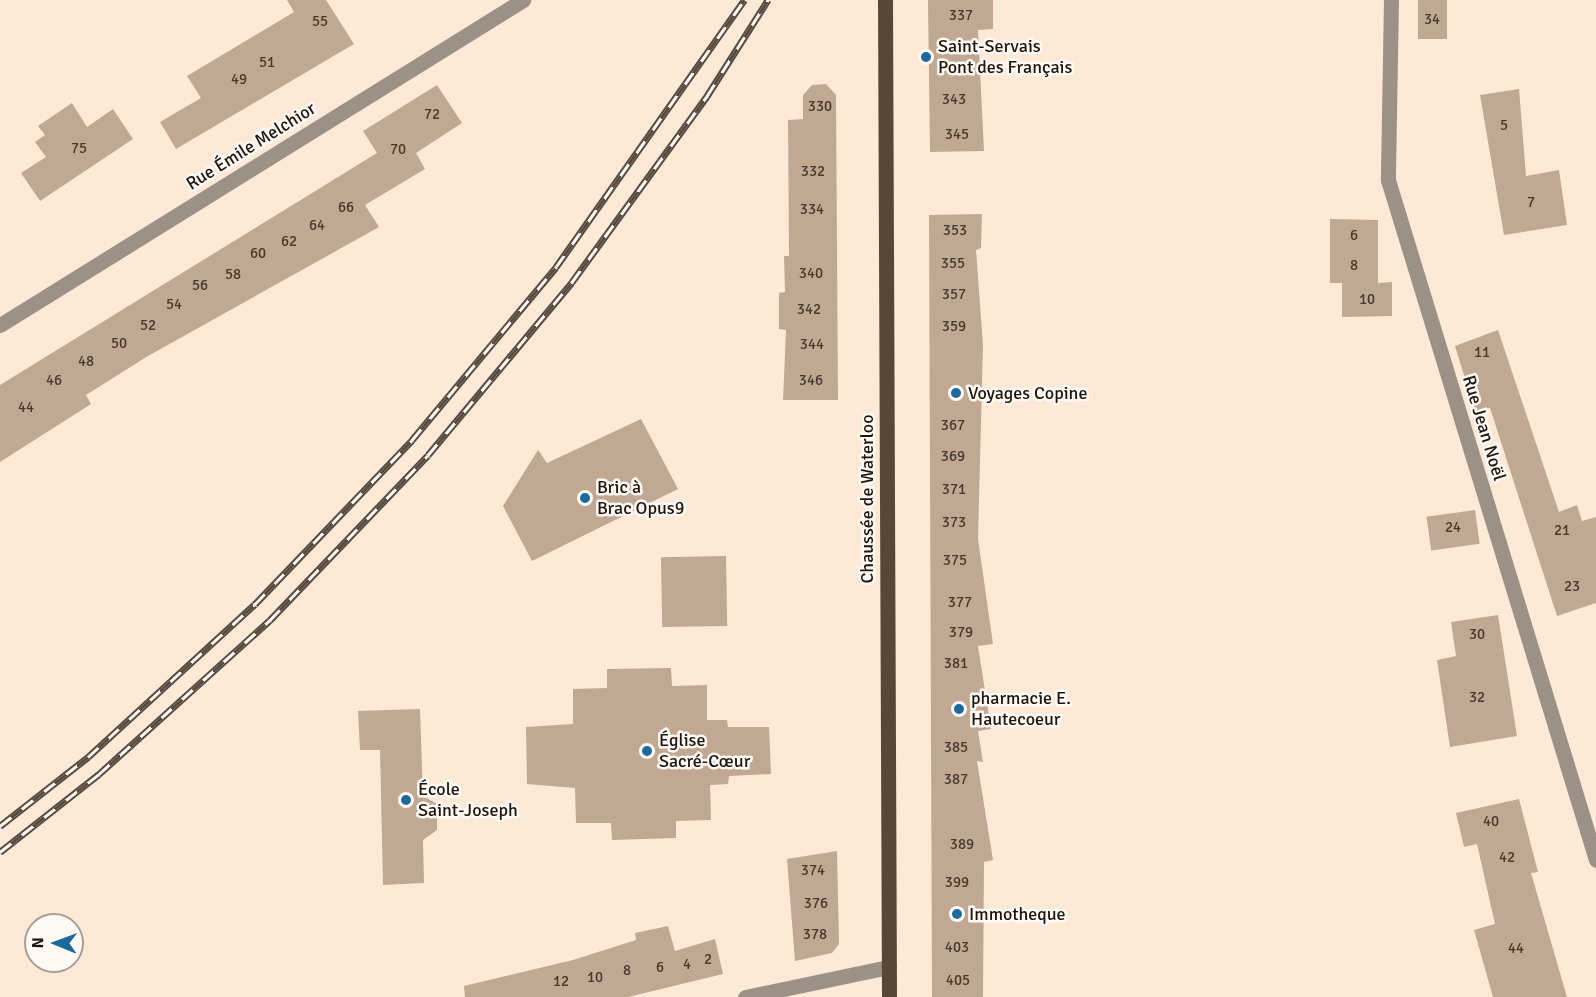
<!DOCTYPE html>
<html>
<head>
<meta charset="utf-8">
<style>
  body { margin:0 }
  #map { position:relative; width:1596px; height:997px; overflow:hidden; background:#fee9d6; font-family:Signika,sans-serif }
  div>[style] { position:absolute }
  [style*='--x'] { left:calc(var(--x)*1px); top:calc(var(--y)*1px); width:calc(var(--w)*1px); rotate:calc(var(--a)*1deg) }
  .building>* { inset:0; background:#c1a892; transform-origin:0 0 }
  .street>* { height:15px; margin:-7.5px; padding:0 7.5px; transform-origin:7.5px; border-radius:7.5px; background:#9c9187 }
  .primary>* { height:15px; margin:-7.5px; padding:0 7.5px; transform-origin:7.5px; border-radius:7.5px; background:#594736 }
  .rail>* { height:7px; margin-top:-3.5px; transform-origin:0; background:repeating-linear-gradient(90deg,#fff9f5 0 14px,#574b40 0 28px); box-sizing:border-box; border-block:2px solid #574b40 }
  .dots>* { width:16px; height:16px; translate:-50% -50%; box-sizing:border-box; border:3px solid #fff9f5; border-radius:50% }
  span { translate:-50% -50%; white-space:nowrap; text-align:center; line-height:1.15; -webkit-text-stroke:5px #fff9f5; paint-order:stroke }
  .number-label { font-size:15px; color:#46392e }
  .number-label span { -webkit-text-stroke-width:0 }
  .poi-label { font-size:18px; color:#1d140c }
  .left { translate:0 -50%; text-align:left }
  .street-label { font-size:18px; color:#1d140c }
  .north { position:absolute; left:24px; top:913px; width:60px; height:60px; box-sizing:border-box; background:#fff9f5; border:2px solid #a59d98; border-radius:50%; rotate:271deg; font-size:16px; font-weight:700; line-height:24px; text-align:center; color:#1d140c }
  .north::after { content:''; display:block; margin:auto; width:21px; height:27px; background:#1c699b; clip-path:polygon(50% 0,100% 100%,50% 72%,0 100%) }
</style>
</head>
<body>
<div id="map">
  <div class="building">
    <i style="clip-path:polygon(287px 0,326px 0,354px 44px,176px 149px,160px 122px,201px 98px,187px 76px,294px 12px)"></i>
    <i style="clip-path:polygon(928px 0,993px 0,993px 29px,978px 30px,984px 151px,930px 152px)"></i>
    <i style="left:1418px;top:0;width:29px;height:39px"></i>
    <i style="clip-path:polygon(826px 84px,836px 95px,838px 400px,783px 400px,786px 330px,779px 329px,779px 293px,785px 292px,784px 256px,789px 256px,788px 120px,803px 119px,803px 95px,812px 85px)"></i>
    <i style="clip-path:polygon(437px 85px,462px 123px,416px 153px,425px 169px,365px 205px,379px 227px,148px 356px,86px 395px,91px 404px,0 462px,0 385px,377px 153px,363px 131px)"></i>
    <i style="clip-path:polygon(1519px 89px,1526px 176px,1559px 170px,1567px 225px,1504px 235px,1480px 95px)"></i>
    <i style="clip-path:polygon(72px 103px,87px 127px,113px 109px,133px 139px,40px 201px,21px 173px,46px 157px,35px 142px,45px 135px,38px 126px)"></i>
    <i style="clip-path:polygon(982px 214px,981px 248px,976px 250px,983px 345px,978px 539px,993px 644px,978px 646px,991px 729px,978px 731px,983px 762px,977px 761px,993px 860px,984px 862px,983px 997px,932px 997px,929px 215px)"></i>
    <i style="clip-path:polygon(1330px 219px,1378px 220px,1378px 283px,1392px 282px,1392px 316px,1342px 317px,1342px 283px,1330px 283px)"></i>
    <i style="clip-path:polygon(1498px 330px,1559px 512px,1577px 505px,1582px 521px,1596px 517px,1596px 603px,1557px 616px,1490px 408px,1475px 411px,1455px 346px)"></i>
    <i style="clip-path:polygon(641px 419px,678px 489px,532px 561px,503px 506px,538px 450px,547px 463px)"></i>
    <i style="left:1475px;top:510px;width:34px;height:49px;rotate:82deg"></i>
    <i style="left:726px;top:556px;width:70px;height:65px;rotate:89deg"></i>
    <i style="clip-path:polygon(1498px 615px,1517px 736px,1450px 747px,1437px 660px,1456px 656px,1451px 622px)"></i>
    <i style="clip-path:polygon(671px 668px,672px 686px,707px 685px,707px 720px,727px 720px,728px 727px,769px 727px,771px 774px,729px 776px,728px 784px,710px 785px,711px 820px,676px 821px,676px 838px,612px 840px,611px 823px,576px 823px,575px 788px,527px 784px,526px 727px,573px 724px,573px 689px,607px 688px,607px 669px)"></i>
    <i style="clip-path:polygon(420px 709px,423px 796px,437px 804px,437px 830px,423px 840px,424px 883px,383px 885px,380px 750px,360px 750px,358px 711px)"></i>
    <i style="clip-path:polygon(1519px 799px,1538px 872px,1531px 873px,1567px 997px,1493px 997px,1474px 930px,1495px 924px,1477px 844px,1464px 847px,1456px 813px)"></i>
    <i style="clip-path:polygon(837px 851px,839px 944px,832px 953px,795px 961px,787px 859px)"></i>
    <i style="clip-path:polygon(668px 926px,675px 951px,715px 939px,723px 974px,628px 997px,465px 997px,464px 986px,573px 960px,636px 940px,635px 933px)"></i>
  </div>
  <div class="street">
    <i style="--x:1391;--y:0;--w:180;--a:91"></i>
    <i style="--x:1388;--y:180;--w:711;--a:72.99"></i>
    <i style="--x:0;--y:325;--w:616;--a:-31.86"></i>
    <i style="--x:745;--y:997;--w:147;--a:-11.8"></i>
  </div>
  <div class="primary">
    <i style="--x:885;--y:0;--w:997;--a:89.77"></i>
  </div>
  <div class="rail">
    <i style="--x:0;--y:826;--w:112;--a:-38.1"></i>
    <i style="--x:88;--y:757;--w:226;--a:-42.5"></i>
    <i style="--x:255;--y:604;--w:227;--a:-46.2"></i>
    <i style="--x:412;--y:440;--w:225;--a:-50.2"></i>
    <i style="--x:556;--y:267;--w:327;--a:-54.8"></i>
    <i style="--x:0;--y:852;--w:126;--a:-38.2"></i>
    <i style="--x:99;--y:774;--w:230;--a:-42"></i>
    <i style="--x:270;--y:620;--w:228;--a:-46.2"></i>
    <i style="--x:428;--y:455;--w:225;--a:-50.2"></i>
    <i style="--x:572;--y:282;--w:230;--a:-54"></i>
    <i style="--x:707;--y:96;--w:114;--a:-57.6"></i>
  </div>
  <div class="dots">
    <i style="left:926px;top:57px;background:#1c699b"></i>
    <i style="left:956px;top:393px;background:#1c699b"></i>
    <i style="left:585px;top:498px;background:#1c699b"></i>
    <i style="left:959px;top:709px;background:#1c699b"></i>
    <i style="left:647px;top:751px;background:#1c699b"></i>
    <i style="left:406px;top:800px;background:#1c699b"></i>
    <i style="left:957px;top:914px;background:#1c699b"></i>
  </div>
  <div class="number-label">
    <span style="left:961px;top:16px">337</span>
    <span style="left:1432px;top:20px">34</span>
    <span style="left:320px;top:22px">55</span>
    <span style="left:267px;top:63px">51</span>
    <span style="left:239px;top:80px">49</span>
    <span style="left:954px;top:100px">343</span>
    <span style="left:820px;top:107px">330</span>
    <span style="left:432px;top:115px">72</span>
    <span style="left:1504px;top:126px">5</span>
    <span style="left:957px;top:135px">345</span>
    <span style="left:79px;top:149px">75</span>
    <span style="left:398px;top:150px">70</span>
    <span style="left:813px;top:172px">332</span>
    <span style="left:1531px;top:203px">7</span>
    <span style="left:346px;top:208px">66</span>
    <span style="left:812px;top:210px">334</span>
    <span style="left:317px;top:226px">64</span>
    <span style="left:955px;top:231px">353</span>
    <span style="left:1354px;top:236px">6</span>
    <span style="left:289px;top:242px">62</span>
    <span style="left:258px;top:254px">60</span>
    <span style="left:953px;top:264px">355</span>
    <span style="left:1354px;top:266px">8</span>
    <span style="left:811px;top:274px">340</span>
    <span style="left:233px;top:275px">58</span>
    <span style="left:200px;top:286px">56</span>
    <span style="left:954px;top:295px">357</span>
    <span style="left:1367px;top:300px">10</span>
    <span style="left:174px;top:305px">54</span>
    <span style="left:809px;top:310px">342</span>
    <span style="left:148px;top:326px">52</span>
    <span style="left:954px;top:327px">359</span>
    <span style="left:119px;top:344px">50</span>
    <span style="left:812px;top:345px">344</span>
    <span style="left:1482px;top:353px">11</span>
    <span style="left:86px;top:362px">48</span>
    <span style="left:54px;top:381px">46</span>
    <span style="left:811px;top:381px">346</span>
    <span style="left:26px;top:408px">44</span>
    <span style="left:953px;top:426px">367</span>
    <span style="left:953px;top:457px">369</span>
    <span style="left:954px;top:490px">371</span>
    <span style="left:954px;top:523px">373</span>
    <span style="left:1453px;top:528px">24</span>
    <span style="left:1562px;top:531px">21</span>
    <span style="left:955px;top:561px">375</span>
    <span style="left:1572px;top:587px">23</span>
    <span style="left:960px;top:603px">377</span>
    <span style="left:961px;top:633px">379</span>
    <span style="left:1477px;top:635px">30</span>
    <span style="left:956px;top:664px">381</span>
    <span style="left:1477px;top:698px">32</span>
    <span style="left:956px;top:748px">385</span>
    <span style="left:956px;top:780px">387</span>
    <span style="left:1491px;top:822px">40</span>
    <span style="left:962px;top:845px">389</span>
    <span style="left:1507px;top:858px">42</span>
    <span style="left:813px;top:871px">374</span>
    <span style="left:957px;top:883px">399</span>
    <span style="left:816px;top:904px">376</span>
    <span style="left:815px;top:935px">378</span>
    <span style="left:957px;top:948px">403</span>
    <span style="left:1516px;top:949px">44</span>
    <span style="left:708px;top:960px">2</span>
    <span style="left:687px;top:965px">4</span>
    <span style="left:660px;top:968px">6</span>
    <span style="left:627px;top:971px">8</span>
    <span style="left:595px;top:978px">10</span>
    <span style="left:958px;top:981px">405</span>
    <span style="left:561px;top:982px">12</span>
  </div>
  <div class="poi-label">
    <span class="left" style="left:938px;top:57px">Saint-Servais<br>Pont des Français</span>
    <span class="left" style="left:968px;top:393px">Voyages Copine</span>
    <span class="left" style="left:597px;top:498px">Bric à<br>Brac Opus9</span>
    <span class="left" style="left:971px;top:709px">pharmacie E.<br>Hautecoeur</span>
    <span class="left" style="left:659px;top:751px">Église<br>Sacré-Cœur</span>
    <span class="left" style="left:418px;top:800px">École<br>Saint-Joseph</span>
    <span class="left" style="left:969px;top:914px">Immotheque</span>
  </div>
  <div class="street-label">
    <span style="left:251px;top:146px;rotate:-32deg">Rue Émile Melchior</span>
    <span style="left:1484px;top:428px;rotate:73deg">Rue Jean Noël</span>
    <span style="left:867px;top:499px;rotate:-90deg">Chaussée de Waterloo</span>
  </div>
  <div class="north">N</div>
</div>
</body>
</html>
